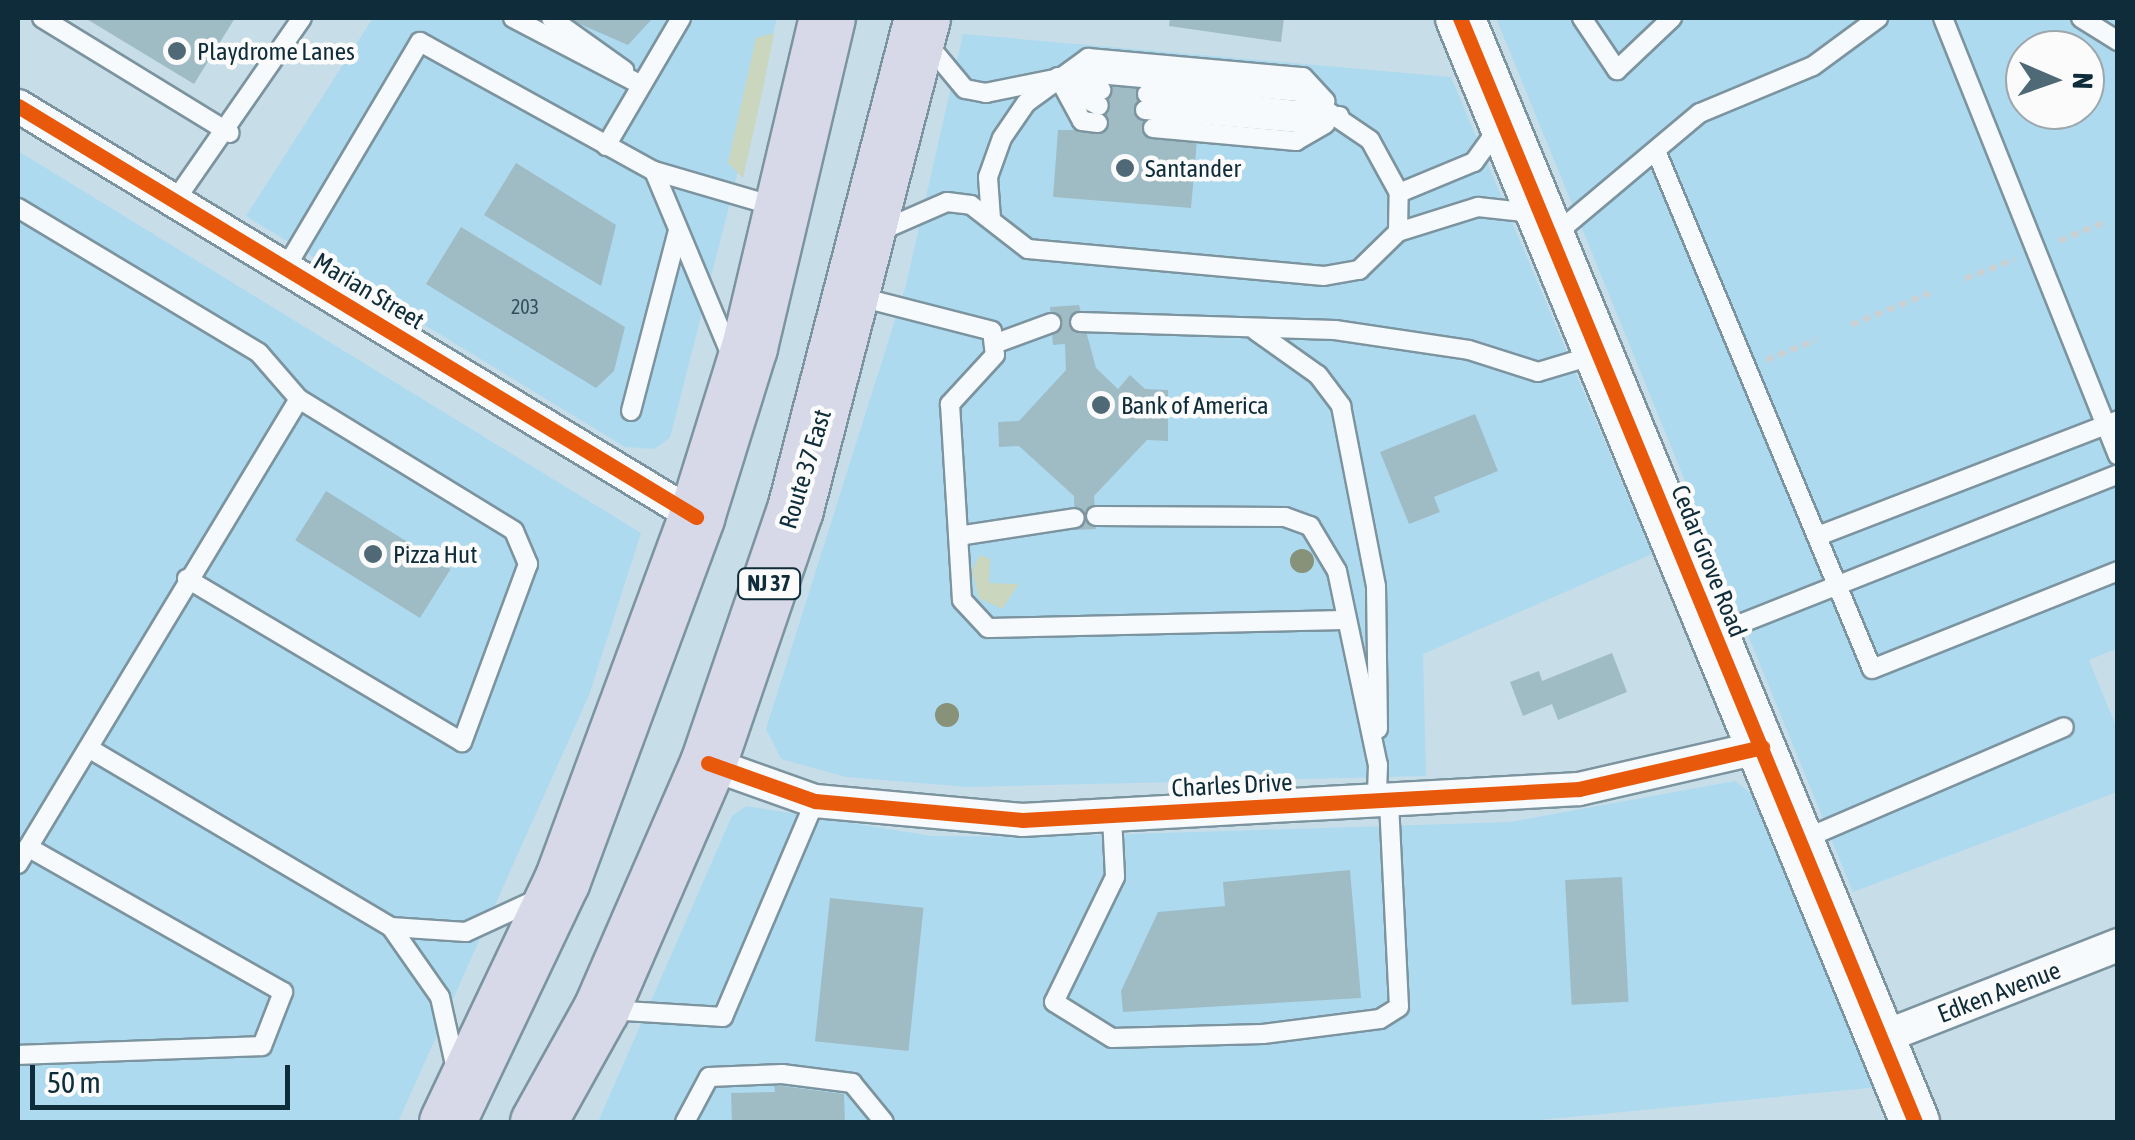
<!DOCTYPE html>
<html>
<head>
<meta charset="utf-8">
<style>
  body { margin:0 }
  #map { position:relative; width:2135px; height:1140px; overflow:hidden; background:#c7dde8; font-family:"Asap Condensed",sans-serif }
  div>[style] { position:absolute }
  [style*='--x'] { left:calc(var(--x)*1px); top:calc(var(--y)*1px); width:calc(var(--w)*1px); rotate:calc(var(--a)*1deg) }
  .built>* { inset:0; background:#aedaf0 }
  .green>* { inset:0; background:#cad6bd }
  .building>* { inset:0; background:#9fbcc5; transform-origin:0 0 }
  .path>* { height:6px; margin-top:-3px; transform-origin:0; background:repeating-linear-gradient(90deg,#c9d0d4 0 8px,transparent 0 13px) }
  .roads { filter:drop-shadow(2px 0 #7c949f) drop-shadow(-2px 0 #7c949f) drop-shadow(0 2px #7c949f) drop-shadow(0 -2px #7c949f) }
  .lane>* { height:18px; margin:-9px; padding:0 9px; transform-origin:9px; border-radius:9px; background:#f7fafc }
  .street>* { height:32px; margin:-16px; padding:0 16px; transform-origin:16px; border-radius:16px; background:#f7fafc }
  .secondary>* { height:48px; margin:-24px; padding:0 24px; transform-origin:24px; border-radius:24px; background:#f7fafc }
  .highway>* { height:55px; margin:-27.5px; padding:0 27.5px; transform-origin:27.5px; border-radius:27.5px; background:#d8d9e8 }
  .cycleway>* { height:15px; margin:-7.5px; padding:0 7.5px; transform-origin:7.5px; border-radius:7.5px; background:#e8590c }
  .trees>* { width:24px; height:24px; margin:-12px; border-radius:50%; background:#879278 }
  .dots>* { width:28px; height:28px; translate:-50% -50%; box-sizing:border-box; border:5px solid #fbfbfb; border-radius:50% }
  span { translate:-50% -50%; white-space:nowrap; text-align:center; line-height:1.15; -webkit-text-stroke:9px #fbfbfb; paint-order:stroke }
  .number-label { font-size:20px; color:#32505c }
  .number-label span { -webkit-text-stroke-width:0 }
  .shield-label span { padding:2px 8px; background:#fbfbfb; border:2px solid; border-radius:8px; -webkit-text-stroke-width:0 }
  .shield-label { font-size:22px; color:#0e2c39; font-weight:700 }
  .poi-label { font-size:25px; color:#0e2c39 }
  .left { translate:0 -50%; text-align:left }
  .street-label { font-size:25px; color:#0e2c39 }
  .frame { position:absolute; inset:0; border:20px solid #0e2c39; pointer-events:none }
  .north { position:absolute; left:2005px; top:30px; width:100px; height:100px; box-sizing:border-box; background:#fbfbfb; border:2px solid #9ca8ad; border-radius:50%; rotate:92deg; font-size:28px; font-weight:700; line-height:40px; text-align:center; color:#0e2c39 }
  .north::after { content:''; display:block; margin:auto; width:35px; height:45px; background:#4f6a76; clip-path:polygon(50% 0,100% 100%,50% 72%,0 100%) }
  .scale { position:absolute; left:30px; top:1065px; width:260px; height:45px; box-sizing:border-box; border:5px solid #0e2c39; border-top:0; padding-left:12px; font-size:30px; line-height:35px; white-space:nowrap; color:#0e2c39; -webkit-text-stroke:8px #fbfbfb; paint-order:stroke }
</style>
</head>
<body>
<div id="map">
  <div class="built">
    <i style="clip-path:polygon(373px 18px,777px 18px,670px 438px,654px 449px,625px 447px,246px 216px)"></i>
    <i style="clip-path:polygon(evenodd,1496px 18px,2117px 18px,2118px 648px,2089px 660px,2117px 729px,2117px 792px,1853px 892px,1496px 18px,2025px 50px,2085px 50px,2085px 110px,2025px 110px,2025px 50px)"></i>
    <i style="clip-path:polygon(963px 34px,1451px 77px,1652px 554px,1423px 654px,1426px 776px,968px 787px,846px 777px,781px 759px,766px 729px,906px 285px)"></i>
    <i style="clip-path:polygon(18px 151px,641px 533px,589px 695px,398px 1122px,18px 1122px)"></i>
    <i style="clip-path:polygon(1735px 781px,1754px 796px,1879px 1087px,1519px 1122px,598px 1122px,732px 816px,746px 806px,932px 836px,1038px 837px,1510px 822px)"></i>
  </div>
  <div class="green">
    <i style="clip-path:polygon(774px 33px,762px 93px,743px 178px,728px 163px,756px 38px)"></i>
    <i style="clip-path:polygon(980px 555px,990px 559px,989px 583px,1019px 584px,1002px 609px,979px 598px,972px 570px)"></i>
  </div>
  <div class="building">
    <i style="clip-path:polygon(85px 18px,235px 18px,194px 84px)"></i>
    <i style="clip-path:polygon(566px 18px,650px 18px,652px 19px,628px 45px)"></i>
    <i style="clip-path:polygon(1170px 18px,1284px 18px,1281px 42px,1169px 26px)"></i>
    <i style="clip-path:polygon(1102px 76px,1148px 80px,1144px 125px,1197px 140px,1191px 208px,1053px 197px,1058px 130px,1097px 130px)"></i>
    <i style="clip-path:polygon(516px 163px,616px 225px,601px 286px,484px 215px)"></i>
    <i style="clip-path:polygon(461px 227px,625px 327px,614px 371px,596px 388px,426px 284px)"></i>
    <i style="clip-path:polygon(1079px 305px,1096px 368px,1118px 389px,1130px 375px,1145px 389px,1168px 390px,1168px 441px,1147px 440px,1094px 496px,1096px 529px,1075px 530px,1074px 496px,1019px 446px,999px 447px,998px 422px,1019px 421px,1066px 370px,1065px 344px,1053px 345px,1050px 307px)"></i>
    <i style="clip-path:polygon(1475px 414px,1498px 471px,1434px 497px,1440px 512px,1409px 524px,1380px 452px)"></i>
    <i style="left:326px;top:491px;width:147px;height:58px;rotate:32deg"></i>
    <i style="clip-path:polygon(1612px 653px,1627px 692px,1558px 720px,1552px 704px,1523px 716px,1510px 682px,1539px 671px,1542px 681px)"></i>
    <i style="clip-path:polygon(1350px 870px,1361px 998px,1123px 1012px,1121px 991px,1158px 912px,1225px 906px,1223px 882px)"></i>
    <i style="left:1622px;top:877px;width:125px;height:57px;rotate:87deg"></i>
    <i style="left:830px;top:898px;width:94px;height:144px;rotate:6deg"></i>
    <i style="clip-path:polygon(774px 1085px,844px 1094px,845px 1122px,732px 1122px,731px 1093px,775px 1092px)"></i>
  </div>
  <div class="path">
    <i style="--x:2059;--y:241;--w:50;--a:-22.4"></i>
    <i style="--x:1965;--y:279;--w:54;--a:-21.8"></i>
    <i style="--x:1851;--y:325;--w:85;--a:-22.1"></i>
    <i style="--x:1766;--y:360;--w:54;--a:-21.8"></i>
  </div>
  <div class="roads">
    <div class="lane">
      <i style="--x:42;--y:18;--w:220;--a:31.5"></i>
      <i style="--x:513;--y:18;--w:142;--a:27.6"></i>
      <i style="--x:551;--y:18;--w:90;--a:35.5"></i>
      <i style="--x:1582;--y:18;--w:63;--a:56.1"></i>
      <i style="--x:1617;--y:70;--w:76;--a:-43.4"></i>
      <i style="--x:1943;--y:18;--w:471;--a:68.2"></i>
      <i style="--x:2081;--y:18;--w:44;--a:31.9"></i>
      <i style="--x:1058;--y:77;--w:50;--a:61.4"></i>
      <i style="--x:1082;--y:121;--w:16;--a:7"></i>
      <i style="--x:1063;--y:79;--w:40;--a:16"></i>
      <i style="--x:1072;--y:92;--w:30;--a:27"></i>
      <i style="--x:1147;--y:94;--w:178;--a:6.1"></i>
      <i style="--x:1145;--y:110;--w:154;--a:4.9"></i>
      <i style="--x:1298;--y:123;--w:42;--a:-9.7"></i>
      <i style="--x:1153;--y:128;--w:144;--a:5.2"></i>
      <i style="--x:1296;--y:141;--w:34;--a:-30"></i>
      <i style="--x:606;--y:146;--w:148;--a:-59.6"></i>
      <i style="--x:1656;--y:151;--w:561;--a:67.36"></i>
      <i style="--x:1872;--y:669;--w:265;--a:-21.7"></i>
      <i style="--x:654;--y:171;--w:205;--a:67.3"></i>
      <i style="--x:1399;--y:193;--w:81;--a:-22.5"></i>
      <i style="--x:1474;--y:162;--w:44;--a:-54.2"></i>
      <i style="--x:174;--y:202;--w:224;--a:-55.2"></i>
      <i style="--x:18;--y:208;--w:281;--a:31"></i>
      <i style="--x:259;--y:353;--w:61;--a:49"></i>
      <i style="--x:299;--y:399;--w:252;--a:31.5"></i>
      <i style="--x:514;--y:531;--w:36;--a:67"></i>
      <i style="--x:528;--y:564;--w:190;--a:110.3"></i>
      <i style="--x:462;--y:742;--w:320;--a:-149.3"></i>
      <i style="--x:991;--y:219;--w:42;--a:-94.1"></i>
      <i style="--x:988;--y:177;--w:41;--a:-70.3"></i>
      <i style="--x:1002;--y:138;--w:42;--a:-55.6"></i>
      <i style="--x:1026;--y:103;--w:77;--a:-36"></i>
      <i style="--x:1088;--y:58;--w:216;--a:5.1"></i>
      <i style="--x:1303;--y:77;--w:33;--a:47"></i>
      <i style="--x:878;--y:232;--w:75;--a:-23.5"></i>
      <i style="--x:947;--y:202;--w:24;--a:7"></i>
      <i style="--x:971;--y:205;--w:72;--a:37.7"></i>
      <i style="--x:1028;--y:249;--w:297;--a:5.2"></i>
      <i style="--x:1324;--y:276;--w:36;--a:-10"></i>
      <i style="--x:1359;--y:270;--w:54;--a:-44.3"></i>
      <i style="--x:1398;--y:232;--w:39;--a:-89"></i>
      <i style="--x:1399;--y:193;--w:60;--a:-118.7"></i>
      <i style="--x:1370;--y:140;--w:86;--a:-145.9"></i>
      <i style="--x:1299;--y:92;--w:216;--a:-174.9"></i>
      <i style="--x:1084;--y:73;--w:100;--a:168.5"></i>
      <i style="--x:986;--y:93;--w:21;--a:-169"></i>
      <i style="--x:965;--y:89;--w:61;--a:-129.7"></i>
      <i style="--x:1398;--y:232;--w:84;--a:-17.4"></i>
      <i style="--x:1478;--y:207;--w:55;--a:6.2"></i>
      <i style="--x:1552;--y:237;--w:193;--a:-40"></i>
      <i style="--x:1700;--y:113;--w:122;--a:-22.6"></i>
      <i style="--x:1813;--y:66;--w:81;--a:-36.4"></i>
      <i style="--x:285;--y:269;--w:264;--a:-59.3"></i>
      <i style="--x:420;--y:42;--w:267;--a:28.9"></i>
      <i style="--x:654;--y:171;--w:128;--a:16.3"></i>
      <i style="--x:856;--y:296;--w:140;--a:14.4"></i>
      <i style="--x:992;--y:331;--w:24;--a:83"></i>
      <i style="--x:995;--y:355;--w:67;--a:132.6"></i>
      <i style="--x:950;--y:404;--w:196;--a:86.5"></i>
      <i style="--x:962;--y:600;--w:38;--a:47"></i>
      <i style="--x:988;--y:628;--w:358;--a:-1.3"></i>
      <i style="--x:1080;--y:322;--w:255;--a:1.8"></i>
      <i style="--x:1335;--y:330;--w:135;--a:8.5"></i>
      <i style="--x:1469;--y:350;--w:72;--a:17.7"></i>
      <i style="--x:1538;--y:372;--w:63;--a:-16.7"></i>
      <i style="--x:1256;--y:331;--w:76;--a:35.4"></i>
      <i style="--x:1318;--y:375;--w:39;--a:53"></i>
      <i style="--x:1341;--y:406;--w:183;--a:79"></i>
      <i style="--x:1376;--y:586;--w:143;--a:89.2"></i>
      <i style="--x:994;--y:344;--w:61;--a:-20.2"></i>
      <i style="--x:631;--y:411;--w:186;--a:-75.4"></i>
      <i style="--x:1096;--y:516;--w:189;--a:0.3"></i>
      <i style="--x:1285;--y:517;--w:27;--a:20"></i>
      <i style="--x:1310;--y:526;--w:52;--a:59"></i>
      <i style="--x:1337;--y:571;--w:198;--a:78.1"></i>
      <i style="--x:1378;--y:765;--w:37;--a:92"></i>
      <i style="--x:958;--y:536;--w:118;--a:-8.7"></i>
      <i style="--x:1818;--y:536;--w:322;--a:-21.1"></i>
      <i style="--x:1717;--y:633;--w:431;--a:-21.6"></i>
      <i style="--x:90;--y:749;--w:350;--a:30.6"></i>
      <i style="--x:391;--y:927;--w:75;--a:3.8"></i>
      <i style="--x:466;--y:932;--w:74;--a:-24.8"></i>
      <i style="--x:1112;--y:817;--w:60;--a:87.1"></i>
      <i style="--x:1115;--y:877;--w:139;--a:116"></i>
      <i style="--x:1054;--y:1002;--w:68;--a:31.8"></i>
      <i style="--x:1112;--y:1038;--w:151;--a:-1.5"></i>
      <i style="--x:1263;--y:1034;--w:118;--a:-7.3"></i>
      <i style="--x:1380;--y:1019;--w:22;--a:-32"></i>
      <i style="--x:1399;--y:1007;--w:206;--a:-92.8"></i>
      <i style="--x:1802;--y:840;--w:285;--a:-23.3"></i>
      <i style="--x:18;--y:864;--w:543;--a:-58.86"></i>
      <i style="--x:391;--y:927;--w:85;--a:55"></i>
      <i style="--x:440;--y:997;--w:74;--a:77.5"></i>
      <i style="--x:609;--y:1010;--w:114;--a:3.5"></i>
      <i style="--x:723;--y:1017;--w:235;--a:-66.9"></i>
      <i style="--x:18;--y:1055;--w:244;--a:-2.1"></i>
      <i style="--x:262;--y:1046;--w:58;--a:-68.7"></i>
      <i style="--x:283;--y:992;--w:293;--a:-150.4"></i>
      <i style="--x:685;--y:1122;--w:51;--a:-61.9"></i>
      <i style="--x:709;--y:1077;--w:73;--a:-2.4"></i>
      <i style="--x:782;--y:1074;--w:71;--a:7.3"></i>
      <i style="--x:852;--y:1083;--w:50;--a:50.6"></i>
    </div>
    <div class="street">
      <i style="--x:18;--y:106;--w:793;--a:31.22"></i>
      <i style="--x:708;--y:763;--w:114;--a:19.6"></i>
      <i style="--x:815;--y:801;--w:208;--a:5.2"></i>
      <i style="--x:1022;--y:820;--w:558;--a:-3.19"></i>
      <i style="--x:1579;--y:789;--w:188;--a:-12.9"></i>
      <i style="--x:1881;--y:1038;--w:255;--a:-21.4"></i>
    </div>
    <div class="secondary">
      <i style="--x:1460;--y:18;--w:1194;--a:67.6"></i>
    </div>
    <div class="highway">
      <i style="--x:447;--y:1122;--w:268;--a:-64.6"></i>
      <i style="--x:562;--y:880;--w:387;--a:-69.7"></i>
      <i style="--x:696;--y:517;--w:178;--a:-72.7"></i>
      <i style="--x:749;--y:347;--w:338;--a:-76.7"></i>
      <i style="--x:538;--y:1122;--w:129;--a:-60.9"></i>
      <i style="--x:601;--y:1009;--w:268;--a:-66.5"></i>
      <i style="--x:708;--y:763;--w:268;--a:-71.1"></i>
      <i style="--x:795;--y:509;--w:507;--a:-75.5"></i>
    </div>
  </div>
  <div class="cycleway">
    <i style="--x:1460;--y:18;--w:1194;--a:67.6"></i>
    <i style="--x:18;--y:106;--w:793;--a:31.22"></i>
    <i style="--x:708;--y:763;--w:114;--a:19.6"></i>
    <i style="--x:815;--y:801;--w:208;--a:5.2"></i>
    <i style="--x:1022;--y:820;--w:558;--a:-3.19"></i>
    <i style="--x:1579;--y:789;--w:188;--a:-12.9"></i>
  </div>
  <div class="trees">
    <i style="left:1302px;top:561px"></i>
    <i style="left:947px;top:715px"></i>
  </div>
  <div class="dots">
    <i style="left:177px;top:51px;background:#4f6a76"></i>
    <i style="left:1125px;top:168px;background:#4f6a76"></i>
    <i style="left:1101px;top:405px;background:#4f6a76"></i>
    <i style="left:373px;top:554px;background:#4f6a76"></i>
  </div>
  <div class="number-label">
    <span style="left:525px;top:306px">203</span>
  </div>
  <div class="shield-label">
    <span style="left:769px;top:584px">NJ 37</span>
  </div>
  <div class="poi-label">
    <span class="left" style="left:197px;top:51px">Playdrome Lanes</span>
    <span class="left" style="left:1145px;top:168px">Santander</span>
    <span class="left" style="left:1121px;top:405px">Bank of America</span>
    <span class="left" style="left:393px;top:554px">Pizza Hut</span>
  </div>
  <div class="street-label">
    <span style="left:369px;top:291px;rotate:31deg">Marian Street</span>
    <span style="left:805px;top:469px;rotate:-73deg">Route 37 East</span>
    <span style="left:1709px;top:561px;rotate:68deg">Cedar Grove Road</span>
    <span style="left:1232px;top:785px;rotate:-3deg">Charles Drive</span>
    <span style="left:1999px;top:992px;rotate:-21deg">Edken Avenue</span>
  </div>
  <div class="frame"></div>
  <div class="north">N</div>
  <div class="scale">50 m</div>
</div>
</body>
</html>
